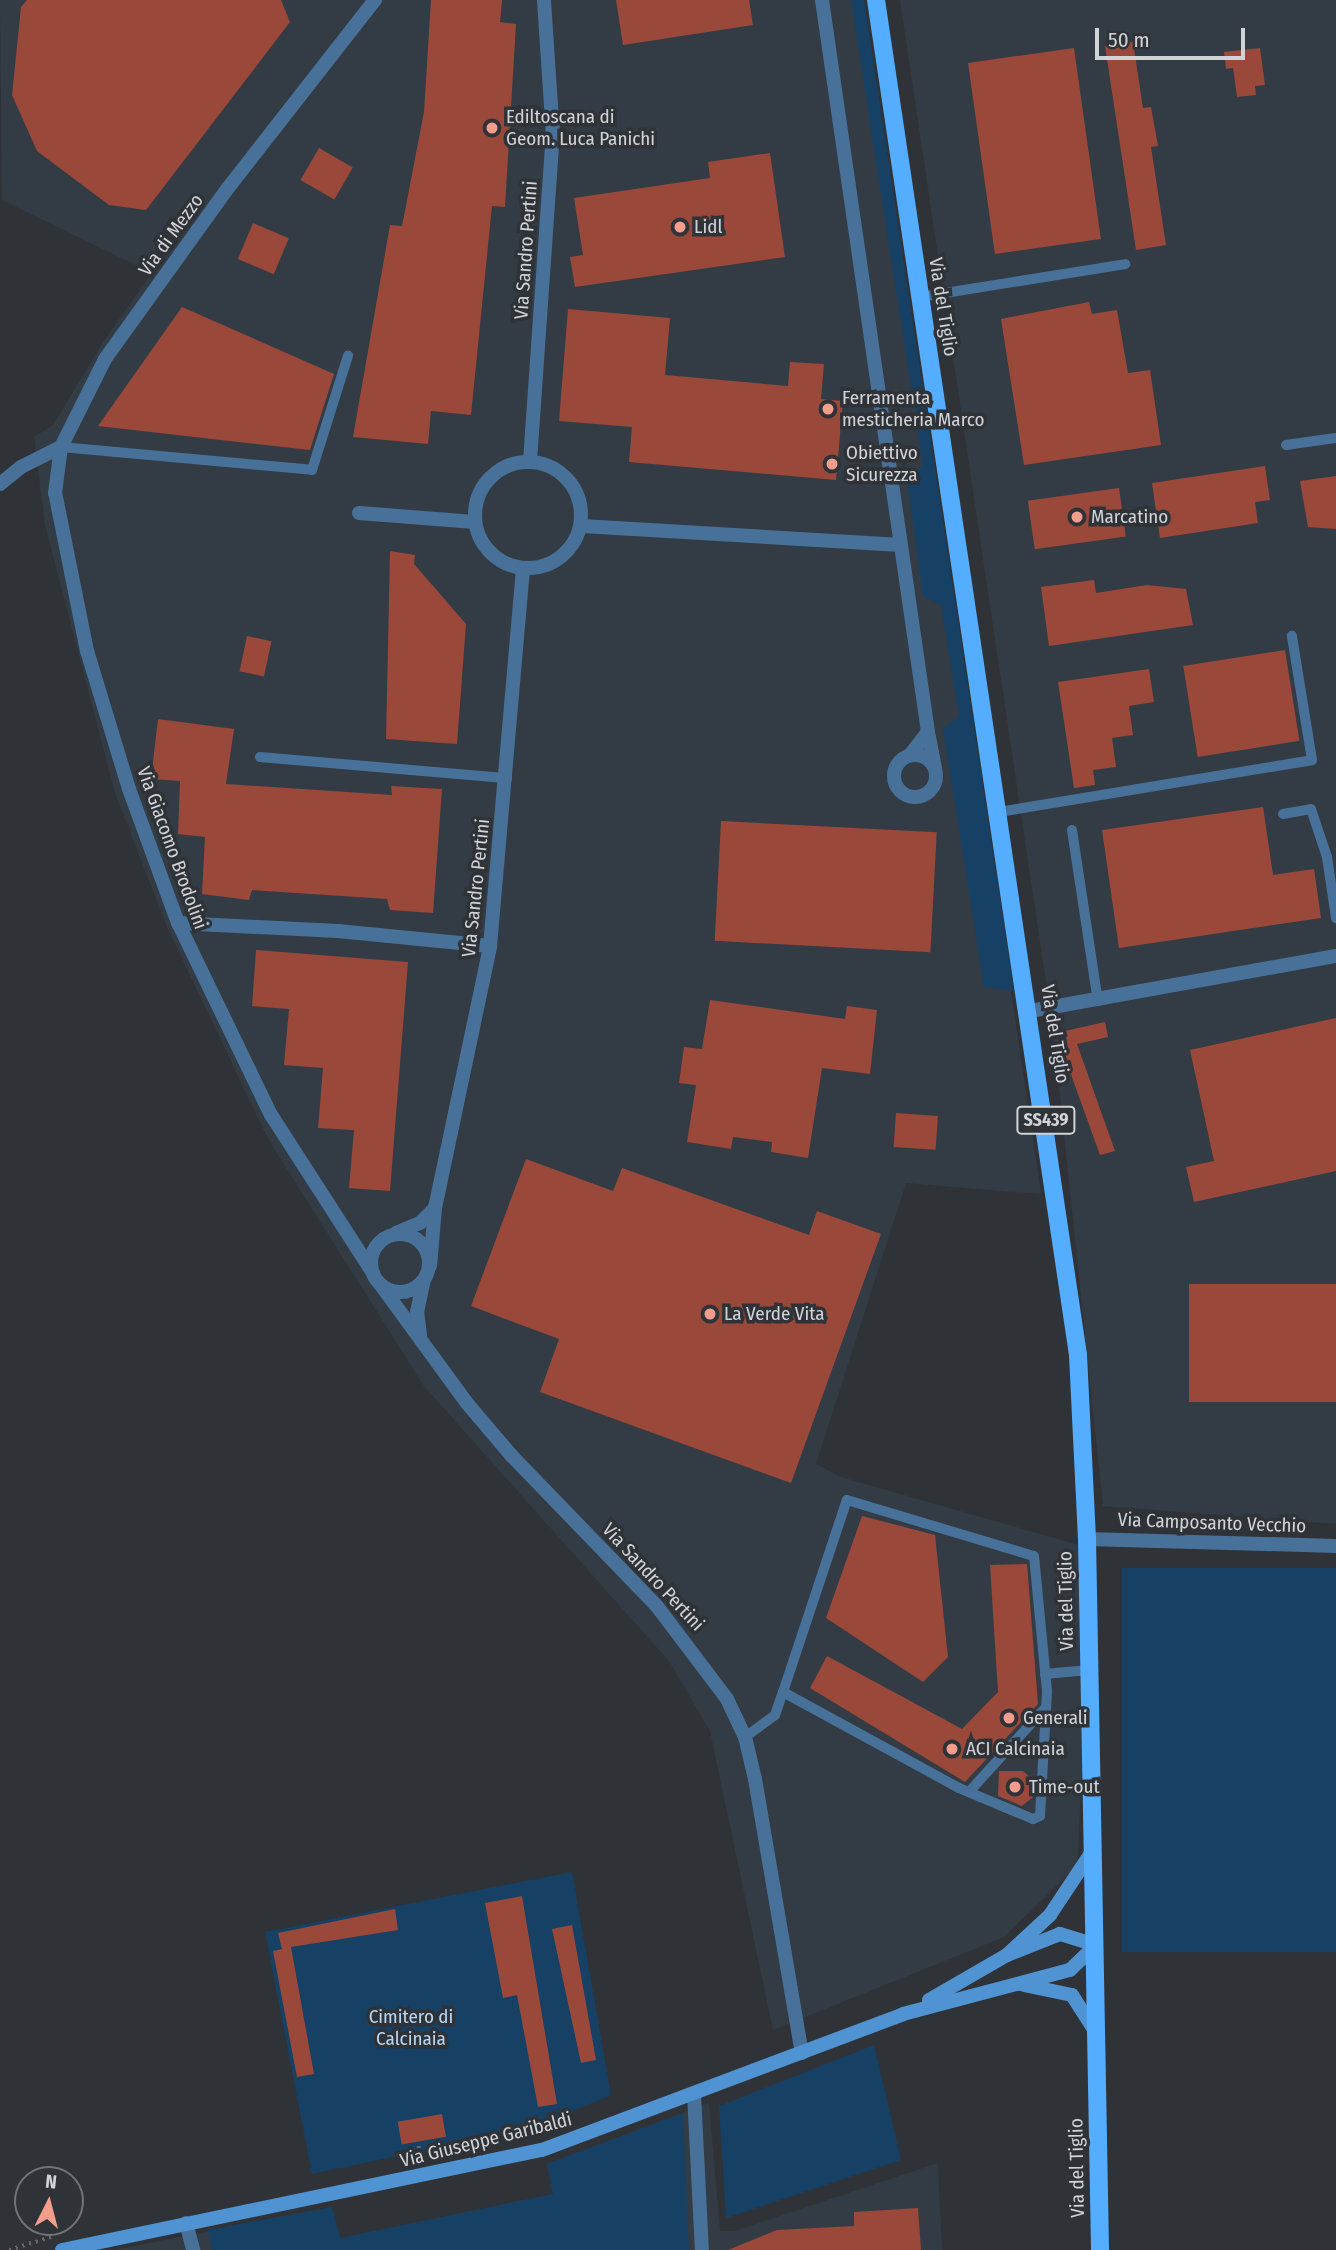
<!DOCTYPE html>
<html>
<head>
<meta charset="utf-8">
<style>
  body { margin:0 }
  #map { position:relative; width:1336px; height:2250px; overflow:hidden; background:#2f3337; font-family:"Fira Sans Condensed",sans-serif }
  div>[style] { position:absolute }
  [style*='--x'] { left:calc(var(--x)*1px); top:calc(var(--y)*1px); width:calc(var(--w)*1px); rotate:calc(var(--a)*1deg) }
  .built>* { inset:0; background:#333c45 }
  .green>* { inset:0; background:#174065; transform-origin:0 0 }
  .building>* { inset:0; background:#9a483a; transform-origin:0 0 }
  .path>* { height:3.5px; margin-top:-1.75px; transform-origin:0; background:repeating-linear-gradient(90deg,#64686b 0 2px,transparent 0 7px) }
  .lane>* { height:10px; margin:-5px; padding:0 5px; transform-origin:5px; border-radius:5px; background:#487199 }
  .street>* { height:14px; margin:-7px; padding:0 7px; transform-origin:7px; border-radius:7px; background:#487199 }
  .street>.ring { margin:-7px; padding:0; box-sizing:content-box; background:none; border:14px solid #487199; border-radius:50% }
  .secondary>* { height:14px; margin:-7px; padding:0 7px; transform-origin:7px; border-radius:7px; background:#5093d2 }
  .primary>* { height:18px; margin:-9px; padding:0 9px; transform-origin:9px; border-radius:9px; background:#55adff }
  .dots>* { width:19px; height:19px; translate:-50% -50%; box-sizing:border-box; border:4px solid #2f3337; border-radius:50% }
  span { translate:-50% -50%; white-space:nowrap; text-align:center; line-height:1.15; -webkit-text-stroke:7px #2f3337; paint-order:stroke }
  .shield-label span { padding:2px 5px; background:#2f3337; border:2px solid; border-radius:5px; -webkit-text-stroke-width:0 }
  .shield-label { font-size:18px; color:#d1d4d7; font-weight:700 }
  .poi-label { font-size:19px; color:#d1d4d7 }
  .left { translate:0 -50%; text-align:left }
  .street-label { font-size:19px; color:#d1d4d7 }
  .park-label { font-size:19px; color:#b6d6f6 }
  .north { position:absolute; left:14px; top:2166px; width:70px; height:70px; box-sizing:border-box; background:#2f3337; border:2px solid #707377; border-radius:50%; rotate:6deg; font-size:19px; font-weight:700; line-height:28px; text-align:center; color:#d1d4d7 }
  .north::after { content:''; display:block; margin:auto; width:24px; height:32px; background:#f49d8c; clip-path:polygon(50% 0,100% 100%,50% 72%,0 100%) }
  .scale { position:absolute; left:1095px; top:28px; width:150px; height:32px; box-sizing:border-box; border:4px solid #d1d4d7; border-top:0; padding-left:9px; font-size:21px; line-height:24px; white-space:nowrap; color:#d1d4d7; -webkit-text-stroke:5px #2f3337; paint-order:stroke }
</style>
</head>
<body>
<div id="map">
  <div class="built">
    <i style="clip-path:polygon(0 0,864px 0,1041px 1194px,906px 1183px,816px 1464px,841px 1477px,1086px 1547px,1088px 1660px,1077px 1866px,1004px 1937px,773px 2030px,710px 1731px,669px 1661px,424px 1386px,268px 1139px,167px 927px,115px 793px,45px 525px,34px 437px,53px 425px,105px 339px,152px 273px,2px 200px)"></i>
    <i style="clip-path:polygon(900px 0,1336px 0,1336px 1524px,1103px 1506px,1053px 1029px)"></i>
    <i style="clip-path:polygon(709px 2103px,720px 2231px,735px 2231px,938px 2163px,942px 2250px,114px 2250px,332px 2207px,340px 2238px,553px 2194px,547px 2164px)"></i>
  </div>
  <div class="green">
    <i style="clip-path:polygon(851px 0,864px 0,1014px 991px,984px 987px,943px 729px,959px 716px,941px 605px,923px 596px,907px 479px,923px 465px)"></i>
    <i style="left:1122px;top:1568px;width:214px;height:384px"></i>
    <i style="clip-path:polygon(572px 1872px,611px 2095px,535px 2127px,312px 2174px,265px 1932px)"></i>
    <i style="clip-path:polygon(874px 2045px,901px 2160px,726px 2218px,719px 2106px)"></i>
    <i style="clip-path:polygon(683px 2113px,689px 2250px,212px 2250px,208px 2230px,332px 2207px,340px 2238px,553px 2194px,547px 2164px)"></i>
  </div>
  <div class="building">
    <i style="clip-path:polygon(27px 0,281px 0,290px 22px,146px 210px,109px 205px,37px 151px,12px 95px,21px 7px)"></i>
    <i style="clip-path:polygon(431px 0,502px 0,500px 22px,516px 24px,505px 207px,492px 206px,471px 415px,431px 411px,428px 444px,353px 437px,390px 225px,402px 226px,424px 112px)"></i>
    <i style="clip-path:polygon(616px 0,749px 0,753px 25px,623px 45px)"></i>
    <i style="clip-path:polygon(1133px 42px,1143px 108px,1151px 107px,1158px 146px,1151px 147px,1166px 245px,1136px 250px,1105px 46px)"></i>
    <i style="left:1074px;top:48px;width:193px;height:107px;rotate:82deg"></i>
    <i style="clip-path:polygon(1260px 48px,1265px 85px,1255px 86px,1256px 95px,1237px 97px,1233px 68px,1226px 69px,1224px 52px)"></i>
    <i style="left:319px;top:148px;width:39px;height:37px;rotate:30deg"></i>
    <i style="clip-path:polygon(770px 153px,785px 257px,575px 287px,570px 257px,583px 255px,574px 198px,710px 178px,708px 162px)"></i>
    <i style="left:253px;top:223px;width:39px;height:39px;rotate:23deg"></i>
    <i style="clip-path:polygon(1089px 302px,1092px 314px,1117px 310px,1128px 373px,1150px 370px,1161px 445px,1024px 465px,1001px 319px)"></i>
    <i style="clip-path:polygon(182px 307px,334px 374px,310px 450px,98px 426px)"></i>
    <i style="clip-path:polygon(568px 309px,670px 318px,665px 375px,788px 386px,790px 362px,824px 364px,821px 399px,843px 401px,836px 480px,629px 462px,632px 427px,559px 421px)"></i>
    <i style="clip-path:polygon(1265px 466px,1270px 500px,1255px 502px,1258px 523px,1160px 538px,1152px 483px)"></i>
    <i style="clip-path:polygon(1336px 476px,1336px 529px,1308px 527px,1300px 481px)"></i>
    <i style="left:1119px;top:488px;width:49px;height:92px;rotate:82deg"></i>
    <i style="clip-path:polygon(390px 551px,415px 555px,414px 564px,466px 624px,457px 744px,386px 739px)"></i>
    <i style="clip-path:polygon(1094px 580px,1096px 593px,1147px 585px,1186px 589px,1193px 625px,1049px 646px,1041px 587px)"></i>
    <i style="left:247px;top:636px;width:25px;height:36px;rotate:12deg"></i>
    <i style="left:1285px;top:650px;width:92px;height:103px;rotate:81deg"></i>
    <i style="clip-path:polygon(1149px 669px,1154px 702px,1129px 706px,1133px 735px,1112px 738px,1116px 767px,1093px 770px,1095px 785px,1074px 788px,1058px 682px)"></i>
    <i style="clip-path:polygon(158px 719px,234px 729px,226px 784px,392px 795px,391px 786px,442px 789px,433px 913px,390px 910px,387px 899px,252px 890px,249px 900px,202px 894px,205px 837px,178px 834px,180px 781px,151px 779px)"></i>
    <i style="clip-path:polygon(1263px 807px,1273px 875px,1314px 869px,1321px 918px,1119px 948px,1102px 830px)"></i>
    <i style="left:721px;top:821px;width:216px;height:120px;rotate:3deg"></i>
    <i style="clip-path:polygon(256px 950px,408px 962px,390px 1191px,349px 1188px,354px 1130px,318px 1128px,323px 1068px,284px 1065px,289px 1009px,252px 1006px)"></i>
    <i style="clip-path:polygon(710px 1000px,845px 1019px,847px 1006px,877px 1010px,870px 1074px,822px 1068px,808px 1158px,771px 1152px,772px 1142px,733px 1137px,731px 1149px,687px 1142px,696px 1085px,679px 1083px,684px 1047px,702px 1049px)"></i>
    <i style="clip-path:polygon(1336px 1018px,1336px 1171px,1194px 1202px,1186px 1167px,1214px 1161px,1190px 1050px)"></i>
    <i style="clip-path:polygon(1105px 1022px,1108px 1037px,1077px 1044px,1115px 1151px,1100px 1155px,1056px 1033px)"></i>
    <i style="left:896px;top:1113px;width:42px;height:34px;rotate:4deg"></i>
    <i style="clip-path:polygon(526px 1159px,613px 1191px,622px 1168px,809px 1235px,817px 1211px,881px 1234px,791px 1483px,540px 1392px,559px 1339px,471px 1306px)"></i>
    <i style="left:1336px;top:1284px;width:118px;height:147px;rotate:90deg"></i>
    <i style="clip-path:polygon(862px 1516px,935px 1535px,948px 1657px,923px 1682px,826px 1618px)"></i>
    <i style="clip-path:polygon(1027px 1564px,1038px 1704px,965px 1782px,810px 1688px,827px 1656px,962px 1729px,998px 1692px,990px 1565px)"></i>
    <i style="clip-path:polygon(999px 1771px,1023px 1771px,1034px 1781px,1033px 1797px,1022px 1806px,998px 1796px)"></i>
    <i style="clip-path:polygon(522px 1896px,557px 2104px,538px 2107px,517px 1995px,503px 1998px,485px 1903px)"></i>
    <i style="clip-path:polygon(395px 1909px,398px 1930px,291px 1947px,314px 2074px,297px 2077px,273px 1951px,282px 1949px,278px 1933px)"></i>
    <i style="clip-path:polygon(572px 1925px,596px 2060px,581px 2063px,552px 1929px)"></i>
    <i style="left:442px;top:2114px;width:23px;height:45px;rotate:80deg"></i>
    <i style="clip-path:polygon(918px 2208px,921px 2250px,728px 2250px,777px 2230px,854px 2226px,854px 2212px)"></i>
  </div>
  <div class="path">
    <i style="--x:419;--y:2146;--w:13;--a:86"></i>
    <i style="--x:9;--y:2250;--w:44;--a:-17.2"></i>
  </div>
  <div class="lane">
    <i style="--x:920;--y:297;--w:208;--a:-9.1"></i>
    <i style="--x:1286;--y:445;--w:50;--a:-8"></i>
    <i style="--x:61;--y:447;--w:252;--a:5.2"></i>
    <i style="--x:312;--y:470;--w:120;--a:-72.5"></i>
    <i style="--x:260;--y:757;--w:248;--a:4.9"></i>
    <i style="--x:999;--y:812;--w:317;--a:-9.4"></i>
    <i style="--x:1312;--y:760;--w:126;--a:-99.2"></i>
    <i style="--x:1283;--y:814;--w:28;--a:-10"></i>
    <i style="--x:1311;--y:809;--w:51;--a:71.6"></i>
    <i style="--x:1327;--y:857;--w:62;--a:81.6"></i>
    <i style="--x:1072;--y:830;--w:173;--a:81.4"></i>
    <i style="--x:1045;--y:1674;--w:44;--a:-5.2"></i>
    <i style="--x:745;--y:1737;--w:37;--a:-36"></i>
    <i style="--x:775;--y:1715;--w:24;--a:-71"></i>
    <i style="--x:783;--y:1692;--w:202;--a:-71.6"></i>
    <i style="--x:847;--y:1500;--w:195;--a:16.7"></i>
    <i style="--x:1034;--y:1556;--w:136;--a:84.5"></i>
    <i style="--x:1047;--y:1691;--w:125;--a:93.2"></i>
    <i style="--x:1040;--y:1816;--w:8;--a:157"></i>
    <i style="--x:1033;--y:1819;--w:80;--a:-157.3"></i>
    <i style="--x:959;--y:1788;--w:200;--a:-151.4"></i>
    <i style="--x:969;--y:1792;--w:115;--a:-47.8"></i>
  </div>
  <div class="street">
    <i style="--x:822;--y:0;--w:740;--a:81.76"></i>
    <i style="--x:530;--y:461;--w:326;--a:-86"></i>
    <i style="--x:553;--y:136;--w:136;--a:-93.8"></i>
    <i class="ring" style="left:475px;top:462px;width:92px;height:92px"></i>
    <i style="--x:0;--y:484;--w:27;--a:-39"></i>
    <i style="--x:21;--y:467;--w:45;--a:-26.6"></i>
    <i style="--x:359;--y:513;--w:116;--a:4.4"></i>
    <i style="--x:582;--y:526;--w:319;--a:3.4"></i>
    <i class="ring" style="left:894px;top:755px;width:28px;height:28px"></i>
    <i style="--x:910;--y:755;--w:29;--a:-52"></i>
    <i style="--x:928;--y:732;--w:37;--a:79"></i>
    <i style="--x:178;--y:923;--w:160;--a:2.9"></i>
    <i style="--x:338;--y:931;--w:153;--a:5.6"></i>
    <i style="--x:1030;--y:1011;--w:311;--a:-10.2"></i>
    <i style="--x:396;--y:1233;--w:26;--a:-23"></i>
    <i style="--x:420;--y:1223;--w:21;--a:-45"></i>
    <i class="ring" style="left:371px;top:1234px;width:44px;height:44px"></i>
    <i style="--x:430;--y:1266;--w:58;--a:-85.1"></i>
    <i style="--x:435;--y:1208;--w:268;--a:-78.1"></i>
    <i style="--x:490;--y:946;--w:379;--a:-85"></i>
    <i style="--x:373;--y:1273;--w:188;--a:-122.8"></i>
    <i style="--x:271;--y:1115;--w:213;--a:-115.8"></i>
    <i style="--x:178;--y:923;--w:143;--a:-110.1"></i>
    <i style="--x:129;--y:789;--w:144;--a:-106.9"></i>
    <i style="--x:87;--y:651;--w:161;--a:-101.4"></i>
    <i style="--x:55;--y:493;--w:46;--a:-82.6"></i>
    <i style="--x:61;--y:447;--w:98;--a:-63.4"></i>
    <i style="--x:105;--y:359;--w:211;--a:-54.3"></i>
    <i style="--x:228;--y:188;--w:239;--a:-52"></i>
    <i style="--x:380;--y:1284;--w:146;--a:53.9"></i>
    <i style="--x:466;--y:1402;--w:70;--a:49.7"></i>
    <i style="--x:511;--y:1455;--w:209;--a:46"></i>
    <i style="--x:656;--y:1605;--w:118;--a:52.9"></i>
    <i style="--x:727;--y:1699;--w:42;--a:64.7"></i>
    <i style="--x:745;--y:1737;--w:43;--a:76.6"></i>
    <i style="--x:755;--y:1779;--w:278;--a:80.3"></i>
    <i style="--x:420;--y:1335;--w:23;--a:-97"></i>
    <i style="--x:417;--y:1312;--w:33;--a:-78"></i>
    <i style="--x:1087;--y:1539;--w:249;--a:1.6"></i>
    <i style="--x:694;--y:2094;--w:156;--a:87.1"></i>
    <i style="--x:186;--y:2223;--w:28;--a:75"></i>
  </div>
  <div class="secondary">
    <i style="--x:1024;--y:1985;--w:49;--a:11.8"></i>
    <i style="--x:1072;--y:1995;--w:43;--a:57.4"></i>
    <i style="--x:929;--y:2000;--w:90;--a:-30"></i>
    <i style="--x:1007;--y:1955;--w:59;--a:-42.9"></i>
    <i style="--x:1050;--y:1915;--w:74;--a:-56.5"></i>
    <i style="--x:62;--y:2250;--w:490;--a:-11.8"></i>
    <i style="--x:542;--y:2150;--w:386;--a:-20.6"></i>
    <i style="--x:903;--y:2014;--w:173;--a:-14.8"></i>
    <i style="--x:1070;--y:1970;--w:36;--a:-44"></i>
    <i style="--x:1096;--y:1945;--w:38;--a:-163"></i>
    <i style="--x:1060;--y:1934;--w:57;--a:158.4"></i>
  </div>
  <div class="primary">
    <i style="--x:876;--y:0;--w:1370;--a:81.52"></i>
    <i style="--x:1078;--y:1355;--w:184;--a:87.2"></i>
    <i style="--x:1087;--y:1539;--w:711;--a:88.95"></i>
  </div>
  <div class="dots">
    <i style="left:492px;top:128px;background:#f49d8c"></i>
    <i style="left:680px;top:227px;background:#f49d8c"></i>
    <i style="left:828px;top:409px;background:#f49d8c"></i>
    <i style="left:832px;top:464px;background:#f49d8c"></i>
    <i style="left:1077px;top:517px;background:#f49d8c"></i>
    <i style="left:710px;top:1314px;background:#f49d8c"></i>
    <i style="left:1009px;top:1718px;background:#f49d8c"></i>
    <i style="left:952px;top:1749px;background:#f49d8c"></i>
    <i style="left:1015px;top:1787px;background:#f49d8c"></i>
  </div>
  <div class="shield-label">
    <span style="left:1046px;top:1120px">SS439</span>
  </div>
  <div class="poi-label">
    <span class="left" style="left:506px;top:128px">Ediltoscana di<br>Geom. Luca Panichi</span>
    <span class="left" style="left:694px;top:227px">Lidl</span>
    <span class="left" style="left:842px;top:409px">Ferramenta<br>mesticheria Marco</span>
    <span class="left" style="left:846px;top:464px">Obiettivo<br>Sicurezza</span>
    <span class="left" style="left:1091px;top:517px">Marcatino</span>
    <span class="left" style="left:724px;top:1314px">La Verde Vita</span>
    <span class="left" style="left:1023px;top:1718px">Generali</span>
    <span class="left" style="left:966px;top:1749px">ACI Calcinaia</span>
    <span class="left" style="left:1029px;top:1787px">Time-out</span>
  </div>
  <div class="street-label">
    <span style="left:171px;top:235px;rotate:-54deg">Via di Mezzo</span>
    <span style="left:526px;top:250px;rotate:-86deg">Via Sandro Pertini</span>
    <span style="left:943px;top:307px;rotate:81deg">Via del Tiglio</span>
    <span style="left:172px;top:848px;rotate:70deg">Via Giacomo Brodolini</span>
    <span style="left:476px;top:888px;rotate:-84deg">Via Sandro Pertini</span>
    <span style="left:1055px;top:1034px;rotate:81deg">Via del Tiglio</span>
    <span style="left:1212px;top:1523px;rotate:2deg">Via Camposanto Vecchio</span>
    <span style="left:653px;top:1577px;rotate:47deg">Via Sandro Pertini</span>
    <span style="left:1066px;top:1601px;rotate:-91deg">Via del Tiglio</span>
    <span style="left:486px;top:2140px;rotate:-14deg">Via Giuseppe Garibaldi</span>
    <span style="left:1077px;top:2168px;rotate:-91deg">Via del Tiglio</span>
  </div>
  <div class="park-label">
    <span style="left:411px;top:2028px">Cimitero di<br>Calcinaia</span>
  </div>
  <div class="north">N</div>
  <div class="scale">50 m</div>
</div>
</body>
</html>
